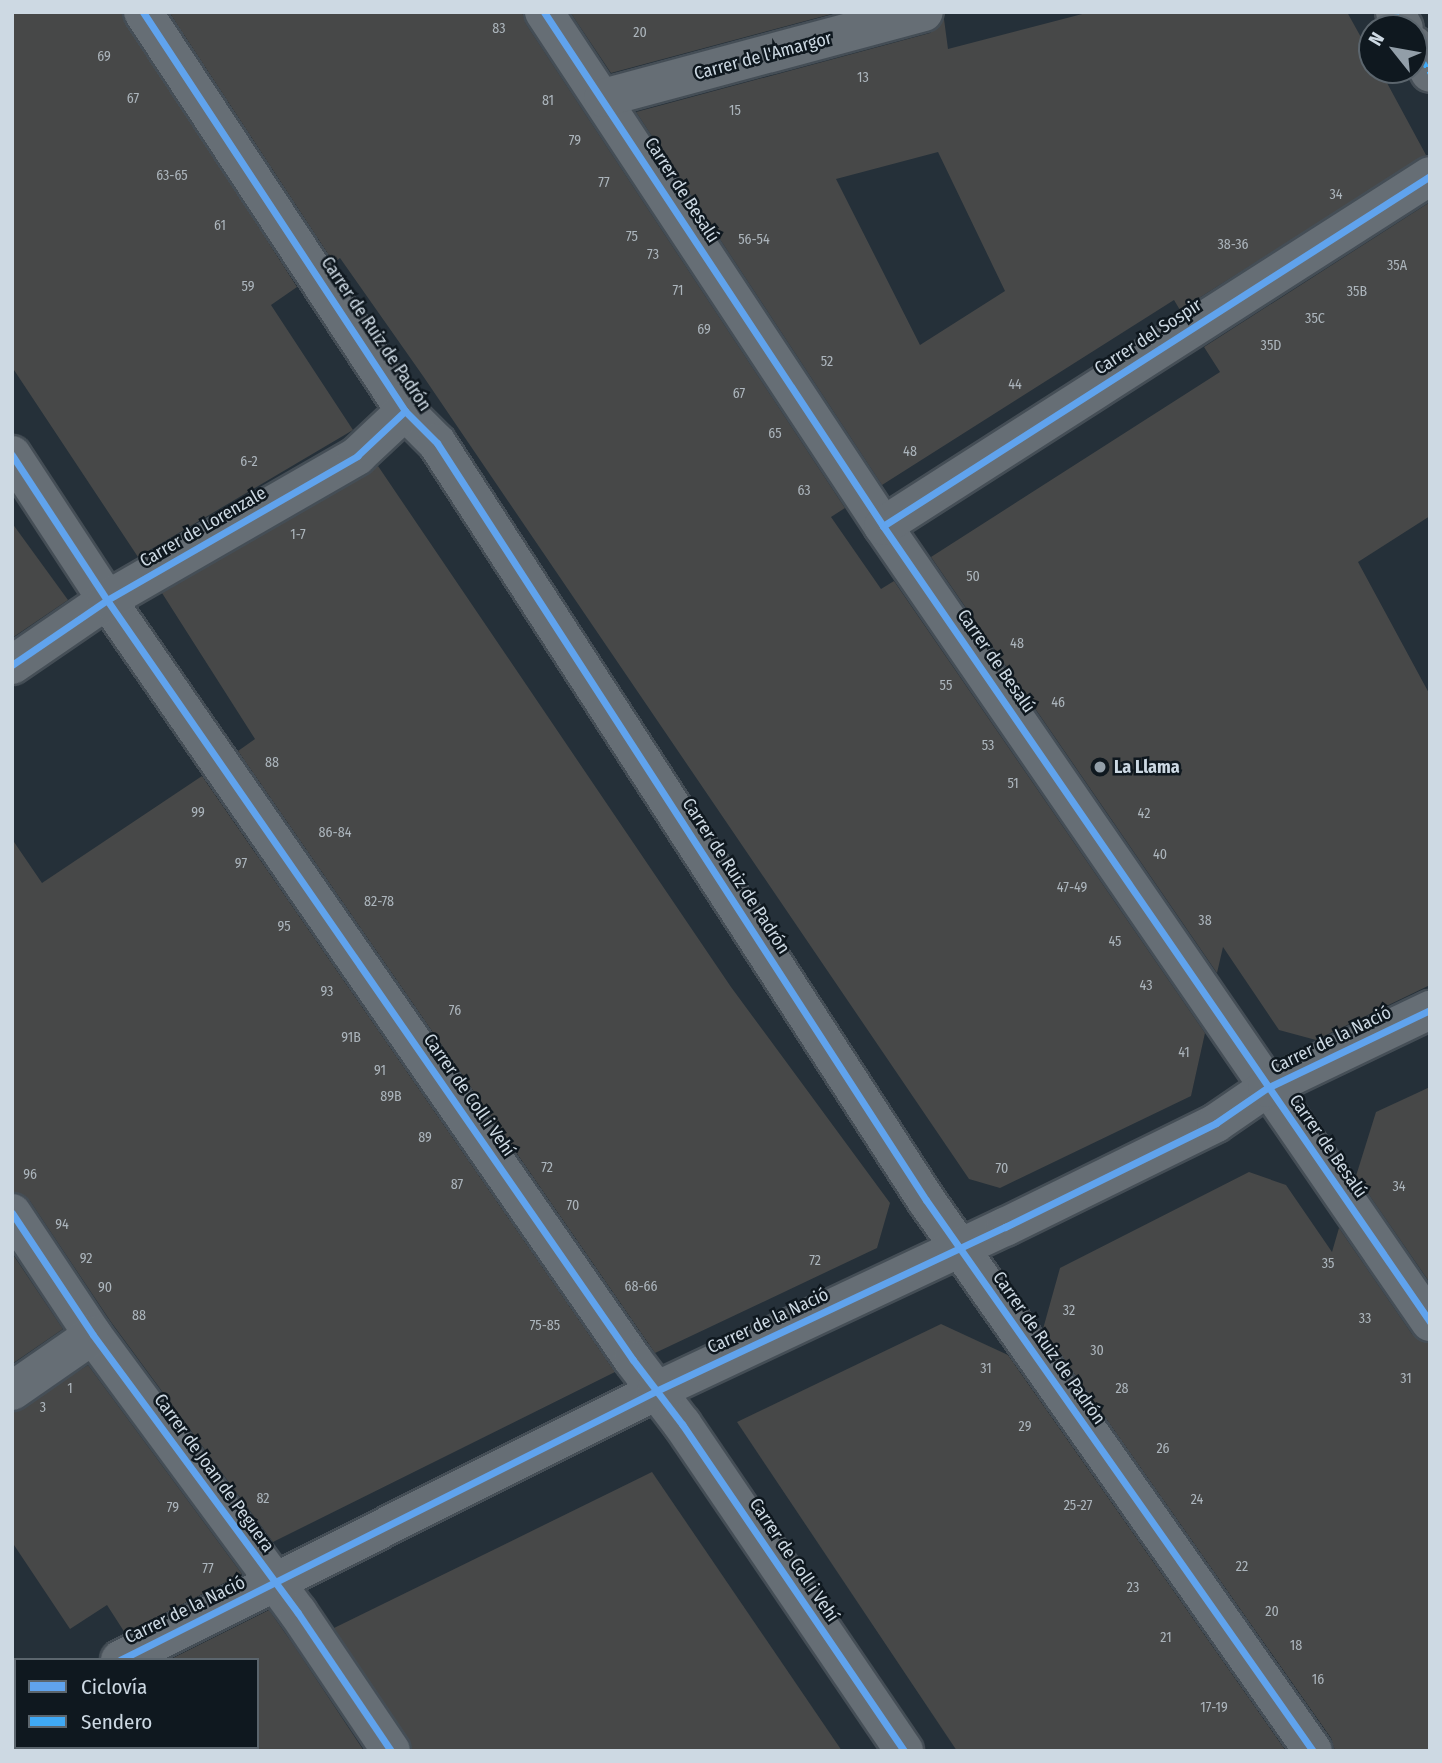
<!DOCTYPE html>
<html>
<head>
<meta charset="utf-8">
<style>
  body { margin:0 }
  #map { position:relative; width:1442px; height:1763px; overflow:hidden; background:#253039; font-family:"Fira Sans Condensed",sans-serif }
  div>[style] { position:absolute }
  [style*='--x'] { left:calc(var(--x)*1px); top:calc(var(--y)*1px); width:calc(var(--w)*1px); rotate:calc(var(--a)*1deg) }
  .building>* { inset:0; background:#474848 }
  .roads { filter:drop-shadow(2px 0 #454e56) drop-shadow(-2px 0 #454e56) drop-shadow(0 2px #454e56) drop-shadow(0 -2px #454e56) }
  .street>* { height:38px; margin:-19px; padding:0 19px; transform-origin:19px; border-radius:19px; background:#666e75 }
  .quiet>* { height:5px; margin-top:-2.5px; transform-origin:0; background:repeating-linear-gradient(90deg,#3fa9f5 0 10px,transparent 0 15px) }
  .cycleway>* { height:7px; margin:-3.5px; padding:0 3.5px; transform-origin:3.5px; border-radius:3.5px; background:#60a3ed }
  .dots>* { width:19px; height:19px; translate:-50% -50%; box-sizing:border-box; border:4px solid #0f181f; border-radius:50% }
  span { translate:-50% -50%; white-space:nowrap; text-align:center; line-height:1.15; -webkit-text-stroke:5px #0f181f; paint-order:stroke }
  .number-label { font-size:14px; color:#acb5bc }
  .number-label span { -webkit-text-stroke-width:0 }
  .street-label { font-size:18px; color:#cdd9e3 }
  .poi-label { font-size:18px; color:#cdd9e3; font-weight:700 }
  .left { translate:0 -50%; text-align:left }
  .frame { position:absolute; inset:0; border:14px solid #cdd9e3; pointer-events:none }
  .legend { position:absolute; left:14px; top:1658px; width:245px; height:91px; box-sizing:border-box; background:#0f181f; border:2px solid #5b656d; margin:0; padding:9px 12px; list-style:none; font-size:21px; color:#cdd9e3 }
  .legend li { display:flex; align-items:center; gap:14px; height:35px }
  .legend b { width:35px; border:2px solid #5b656d }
  .north { position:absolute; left:1358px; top:14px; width:70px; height:70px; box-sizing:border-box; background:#0f181f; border:2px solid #5b656d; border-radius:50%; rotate:301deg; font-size:19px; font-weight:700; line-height:28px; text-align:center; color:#cdd9e3 }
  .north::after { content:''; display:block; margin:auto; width:24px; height:32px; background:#929ea8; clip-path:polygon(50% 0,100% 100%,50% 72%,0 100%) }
</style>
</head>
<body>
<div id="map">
  <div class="building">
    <i style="clip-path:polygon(12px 12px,121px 12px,297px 287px,271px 305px,353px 430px,138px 557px,12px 367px)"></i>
    <i style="clip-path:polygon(169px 12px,522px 12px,526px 24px,845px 508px,831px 517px,881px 589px,894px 581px,1205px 1033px,1191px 1096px,1000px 1188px,969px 1179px,423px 376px,340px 258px,334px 263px)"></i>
    <i style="clip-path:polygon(570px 12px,839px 12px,611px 73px)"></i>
    <i style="clip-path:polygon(evenodd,1090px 12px,1347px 12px,1372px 57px,1372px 70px,1380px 70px,1426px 155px,1180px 310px,1174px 300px,882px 485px,636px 112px,930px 33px,944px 19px,948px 49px,1090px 12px,938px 152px,1005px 291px,920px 345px,836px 179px,938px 152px)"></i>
    <i style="clip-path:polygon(1430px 202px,1430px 516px,1358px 562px,1430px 695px,1430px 985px,1316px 1040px,1279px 1030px,1223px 947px,1217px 973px,931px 557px,1220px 372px,1204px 347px)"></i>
    <i style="clip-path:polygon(378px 466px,731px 987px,890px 1203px,877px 1248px,655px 1353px,238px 751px,255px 739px,162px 593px)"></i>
    <i style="clip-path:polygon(12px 523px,68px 600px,12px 638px)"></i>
    <i style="clip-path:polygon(202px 776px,615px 1372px,273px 1542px,111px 1322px,30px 1201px,12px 1191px,12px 839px,42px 883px)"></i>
    <i style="clip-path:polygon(1430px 1087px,1430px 1283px,1356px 1176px,1376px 1112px)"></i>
    <i style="clip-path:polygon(1249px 1172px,1286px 1185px,1332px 1252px,1339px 1228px,1412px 1334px,1430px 1344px,1430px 1751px,1335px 1751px,1331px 1738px,1043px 1329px,1060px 1268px)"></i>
    <i style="clip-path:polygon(12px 1253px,63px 1329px,12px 1364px)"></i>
    <i style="clip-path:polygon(941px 1324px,1008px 1355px,1286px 1751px,957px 1751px,737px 1422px)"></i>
    <i style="clip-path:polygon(88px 1365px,242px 1574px,125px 1633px,107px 1605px,70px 1629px,12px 1542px,12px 1413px)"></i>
    <i style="clip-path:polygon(652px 1472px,842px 1751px,413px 1751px,334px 1628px)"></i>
    <i style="clip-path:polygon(269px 1610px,295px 1647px,364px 1751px,257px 1751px,257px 1660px,169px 1660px)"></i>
  </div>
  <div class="roads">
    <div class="street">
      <i style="--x:143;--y:12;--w:477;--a:56.7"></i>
      <i style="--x:405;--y:411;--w:45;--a:45"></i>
      <i style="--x:437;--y:443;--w:901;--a:57.14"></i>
      <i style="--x:926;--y:1200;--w:673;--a:54.92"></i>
      <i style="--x:544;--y:12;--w:616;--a:56.59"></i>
      <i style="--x:883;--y:526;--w:966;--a:55.5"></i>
      <i style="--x:1395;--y:12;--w:18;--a:61"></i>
      <i style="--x:1414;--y:45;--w:32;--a:60"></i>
      <i style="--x:603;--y:98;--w:332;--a:-15"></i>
      <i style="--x:12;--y:455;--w:173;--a:56.8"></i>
      <i style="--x:107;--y:600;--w:924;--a:55.31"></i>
      <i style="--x:633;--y:1360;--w:81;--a:52.6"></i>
      <i style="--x:682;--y:1424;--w:395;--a:55.8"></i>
      <i style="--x:883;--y:526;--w:649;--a:-32.61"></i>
      <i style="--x:12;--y:665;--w:115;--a:-34.4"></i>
      <i style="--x:107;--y:600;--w:289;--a:-29.9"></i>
      <i style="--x:357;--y:456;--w:66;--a:-43.2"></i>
      <i style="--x:12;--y:1213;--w:146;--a:56.4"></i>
      <i style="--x:93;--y:1335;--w:345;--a:53.6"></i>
      <i style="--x:298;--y:1613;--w:166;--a:56"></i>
      <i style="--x:12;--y:1391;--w:98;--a:-34.7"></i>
      <i style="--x:120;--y:1660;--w:600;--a:-26.65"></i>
      <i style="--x:656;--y:1391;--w:386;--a:-25.2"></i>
      <i style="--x:1005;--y:1227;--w:235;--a:-26.2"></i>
      <i style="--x:1216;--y:1123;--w:62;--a:-34.5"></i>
      <i style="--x:1267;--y:1088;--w:181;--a:-25.6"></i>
      <i style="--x:12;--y:1712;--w:4;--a:-14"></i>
    </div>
  </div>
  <div class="quiet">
    <i style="--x:1395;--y:12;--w:18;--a:61"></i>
    <i style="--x:1414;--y:45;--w:32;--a:60"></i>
  </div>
  <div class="cycleway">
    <i style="--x:143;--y:12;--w:477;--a:56.7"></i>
    <i style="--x:405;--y:411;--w:45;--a:45"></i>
    <i style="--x:437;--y:443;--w:901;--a:57.14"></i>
    <i style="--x:926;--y:1200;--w:673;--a:54.92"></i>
    <i style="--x:544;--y:12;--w:616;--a:56.59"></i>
    <i style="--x:883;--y:526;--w:966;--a:55.5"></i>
    <i style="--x:12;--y:455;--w:173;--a:56.8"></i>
    <i style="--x:107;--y:600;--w:924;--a:55.31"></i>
    <i style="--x:633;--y:1360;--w:81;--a:52.6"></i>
    <i style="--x:682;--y:1424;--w:395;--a:55.8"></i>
    <i style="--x:883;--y:526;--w:649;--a:-32.61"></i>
    <i style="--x:12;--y:665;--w:115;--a:-34.4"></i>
    <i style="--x:107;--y:600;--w:289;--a:-29.9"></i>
    <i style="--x:357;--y:456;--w:66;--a:-43.2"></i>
    <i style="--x:12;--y:1213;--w:146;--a:56.4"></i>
    <i style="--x:93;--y:1335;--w:345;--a:53.6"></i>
    <i style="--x:298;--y:1613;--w:166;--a:56"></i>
    <i style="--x:120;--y:1660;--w:600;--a:-26.65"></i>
    <i style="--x:656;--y:1391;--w:386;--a:-25.2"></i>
    <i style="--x:1005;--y:1227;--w:235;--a:-26.2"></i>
    <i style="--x:1216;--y:1123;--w:62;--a:-34.5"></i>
    <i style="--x:1267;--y:1088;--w:181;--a:-25.6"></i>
  </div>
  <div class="dots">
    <i style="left:1100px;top:767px;background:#929ea8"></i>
  </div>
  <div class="number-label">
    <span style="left:499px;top:29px">83</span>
    <span style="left:640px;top:33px">20</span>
    <span style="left:104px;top:57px">69</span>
    <span style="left:863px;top:78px">13</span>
    <span style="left:133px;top:99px">67</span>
    <span style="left:548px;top:101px">81</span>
    <span style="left:735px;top:111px">15</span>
    <span style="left:575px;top:141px">79</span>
    <span style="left:172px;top:176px">63-65</span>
    <span style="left:604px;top:183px">77</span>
    <span style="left:1336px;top:195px">34</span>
    <span style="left:220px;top:226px">61</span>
    <span style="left:632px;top:237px">75</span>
    <span style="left:754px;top:240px">56-54</span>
    <span style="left:1233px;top:245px">38-36</span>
    <span style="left:653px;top:255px">73</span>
    <span style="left:1397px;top:266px">35A</span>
    <span style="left:248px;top:287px">59</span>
    <span style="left:678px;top:291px">71</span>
    <span style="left:1357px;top:292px">35B</span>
    <span style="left:1315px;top:319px">35C</span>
    <span style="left:704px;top:330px">69</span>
    <span style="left:1271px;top:346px">35D</span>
    <span style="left:827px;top:362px">52</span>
    <span style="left:1015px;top:385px">44</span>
    <span style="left:739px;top:394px">67</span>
    <span style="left:775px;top:434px">65</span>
    <span style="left:910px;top:452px">48</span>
    <span style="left:249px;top:462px">6-2</span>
    <span style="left:804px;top:491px">63</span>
    <span style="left:298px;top:535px">1-7</span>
    <span style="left:973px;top:577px">50</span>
    <span style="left:1017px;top:644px">48</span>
    <span style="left:946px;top:686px">55</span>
    <span style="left:1058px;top:703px">46</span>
    <span style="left:988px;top:746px">53</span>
    <span style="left:272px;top:763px">88</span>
    <span style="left:1013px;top:784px">51</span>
    <span style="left:198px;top:813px">99</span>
    <span style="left:1144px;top:814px">42</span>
    <span style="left:335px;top:833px">86-84</span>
    <span style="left:1160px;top:855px">40</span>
    <span style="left:241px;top:864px">97</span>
    <span style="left:1072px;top:888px">47-49</span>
    <span style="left:379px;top:902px">82-78</span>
    <span style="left:1205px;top:921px">38</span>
    <span style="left:284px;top:927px">95</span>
    <span style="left:1115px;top:942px">45</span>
    <span style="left:1146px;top:986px">43</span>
    <span style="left:327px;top:992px">93</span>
    <span style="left:455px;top:1011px">76</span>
    <span style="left:351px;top:1038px">91B</span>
    <span style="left:1184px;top:1053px">41</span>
    <span style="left:380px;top:1071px">91</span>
    <span style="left:391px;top:1097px">89B</span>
    <span style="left:425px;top:1138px">89</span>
    <span style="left:547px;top:1168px">72</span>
    <span style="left:1002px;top:1169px">70</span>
    <span style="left:30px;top:1175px">96</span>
    <span style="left:457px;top:1185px">87</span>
    <span style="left:1399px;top:1187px">34</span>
    <span style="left:573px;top:1206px">70</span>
    <span style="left:62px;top:1225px">94</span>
    <span style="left:86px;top:1259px">92</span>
    <span style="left:815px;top:1261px">72</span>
    <span style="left:1328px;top:1264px">35</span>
    <span style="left:641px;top:1287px">68-66</span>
    <span style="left:105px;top:1288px">90</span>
    <span style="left:1069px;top:1311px">32</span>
    <span style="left:139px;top:1316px">88</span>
    <span style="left:1365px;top:1319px">33</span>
    <span style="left:545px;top:1326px">75-85</span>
    <span style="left:1097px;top:1351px">30</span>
    <span style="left:986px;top:1369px">31</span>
    <span style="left:1406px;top:1379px">31</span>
    <span style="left:70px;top:1389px">1</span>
    <span style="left:1122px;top:1389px">28</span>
    <span style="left:43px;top:1408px">3</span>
    <span style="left:1025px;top:1427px">29</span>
    <span style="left:1163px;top:1449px">26</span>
    <span style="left:263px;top:1499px">82</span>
    <span style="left:1197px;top:1500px">24</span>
    <span style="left:1078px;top:1506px">25-27</span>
    <span style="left:173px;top:1508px">79</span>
    <span style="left:1242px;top:1567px">22</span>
    <span style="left:208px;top:1569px">77</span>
    <span style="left:1133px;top:1588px">23</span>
    <span style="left:1272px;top:1612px">20</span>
    <span style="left:1166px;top:1638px">21</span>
    <span style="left:1296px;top:1646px">18</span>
    <span style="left:1318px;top:1680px">16</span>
    <span style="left:1214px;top:1708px">17-19</span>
  </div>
  <div class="street-label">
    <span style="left:763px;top:56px;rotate:-15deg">Carrer de l'Amargor</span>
    <span style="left:682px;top:190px;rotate:57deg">Carrer de Besalú</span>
    <span style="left:376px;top:334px;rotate:56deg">Carrer de Ruiz de Padrón</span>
    <span style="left:1148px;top:337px;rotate:-33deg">Carrer del Sospir</span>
    <span style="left:203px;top:527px;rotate:-30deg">Carrer de Lorenzale</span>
    <span style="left:996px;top:661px;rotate:55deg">Carrer de Besalú</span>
    <span style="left:736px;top:876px;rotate:57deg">Carrer de Ruiz de Padrón</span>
    <span style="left:1331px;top:1040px;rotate:-26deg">Carrer de la Nació</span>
    <span style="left:469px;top:1095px;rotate:55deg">Carrer de Coll i Vehí</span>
    <span style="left:1328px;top:1146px;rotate:55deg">Carrer de Besalú</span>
    <span style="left:768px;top:1321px;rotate:-25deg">Carrer de la Nació</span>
    <span style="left:1049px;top:1348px;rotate:55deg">Carrer de Ruiz de Padrón</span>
    <span style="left:214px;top:1473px;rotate:54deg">Carrer de Joan de Peguera</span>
    <span style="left:794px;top:1560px;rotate:56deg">Carrer de Coll i Vehí</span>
    <span style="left:185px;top:1610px;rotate:-26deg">Carrer de la Nació</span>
  </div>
  <div class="poi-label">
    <span class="left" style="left:1114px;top:767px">La Llama</span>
  </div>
  <div class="frame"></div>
  <ul class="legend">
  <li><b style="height:9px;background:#60a3ed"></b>Ciclovía</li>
  <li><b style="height:9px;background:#3fa9f5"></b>Sendero</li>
  </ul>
  <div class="north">N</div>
</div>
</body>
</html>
